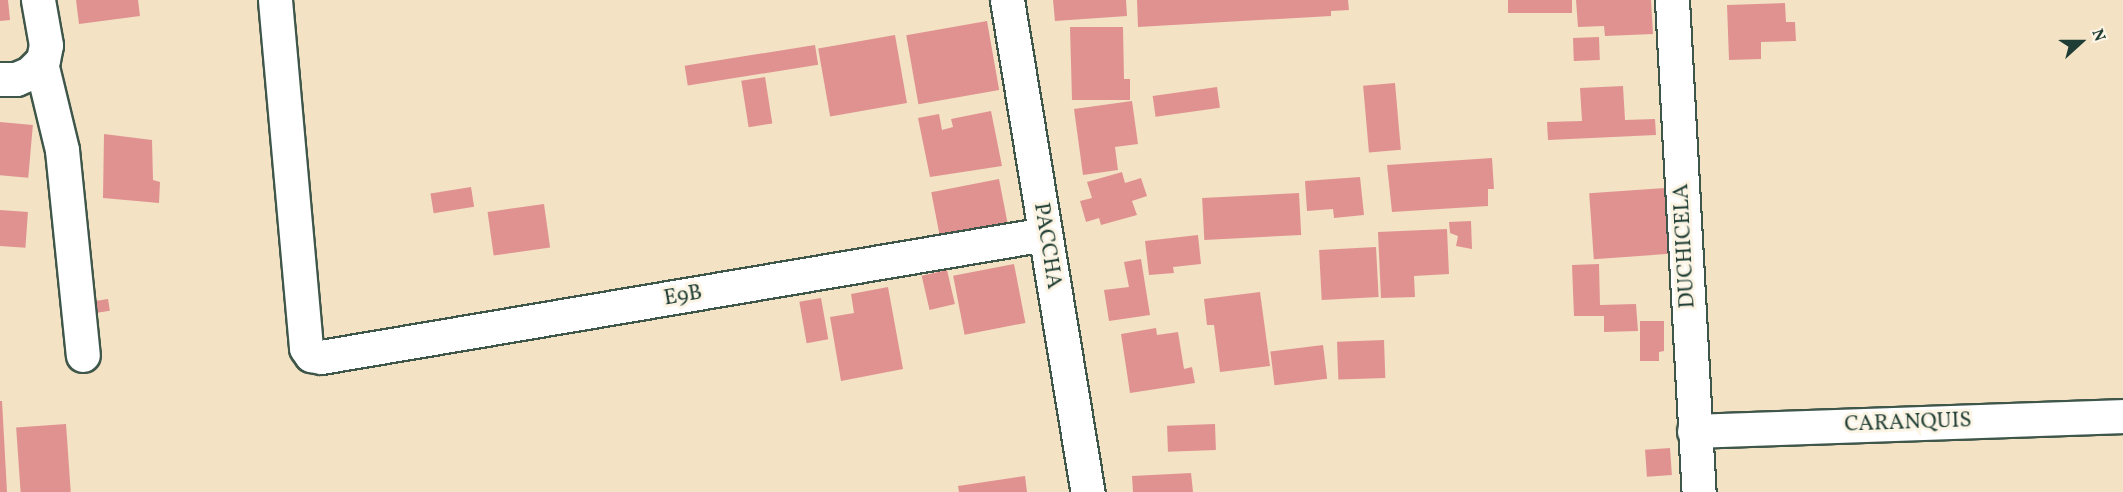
<!DOCTYPE html>
<html>
<head>
<meta charset="utf-8">
<style>
  body { margin:0 }
  #map { position:relative; width:2123px; height:492px; overflow:hidden; background:#f3e2c4; font-family:Vollkorn,serif }
  div>[style] { position:absolute }
  [style*='--x'] { left:calc(var(--x)*1px); top:calc(var(--y)*1px); width:calc(var(--w)*1px); rotate:calc(var(--a)*1deg) }
  .building>* { inset:0; background:#e09291; transform-origin:0 0 }
  .roads { filter:drop-shadow(2px 0 #3f564a) drop-shadow(-2px 0 #3f564a) drop-shadow(0 2px #3f564a) drop-shadow(0 -2px #3f564a) }
  .minor>* { height:33px; margin:-16.5px; padding:0 16.5px; transform-origin:16.5px; border-radius:16.5px; background:#fff }
  span { translate:-50% -50%; white-space:nowrap; text-align:center; line-height:1.15; -webkit-text-stroke:6px #fcf5e5; paint-order:stroke }
  .street-label { font-size:22px; color:#1f3d34 }
  .north { position:absolute; left:2051px; top:12px; width:60px; height:60px; -webkit-text-stroke:4px #fcf5e5; paint-order:stroke; rotate:69deg; font-size:16px; font-weight:700; line-height:24px; text-align:center; color:#1f3d34 }
  .north::after { content:''; display:block; margin:auto; width:21px; height:27px; background:#1f3d34; clip-path:polygon(50% 0,100% 100%,50% 72%,0 100%) }
</style>
</head>
<body>
<div id="map">
  <div class="building">
    <i style="clip-path:polygon(0 0,8px 0,10px 20px,0 21px)"></i>
    <i style="clip-path:polygon(76px 0,138px 0,140px 16px,79px 24px)"></i>
    <i style="clip-path:polygon(1053px 0,1126px 0,1127px 16px,1055px 21px)"></i>
    <i style="clip-path:polygon(1137px 0,1348px 0,1349px 10px,1331px 11px,1331px 16px,1138px 27px)"></i>
    <i style="left:1508px;top:0;width:64px;height:13px"></i>
    <i style="clip-path:polygon(1576px 0,1651px 0,1653px 34px,1605px 36px,1604px 26px,1578px 27px)"></i>
    <i style="clip-path:polygon(1785px 3px,1786px 22px,1795px 22px,1796px 41px,1761px 42px,1761px 59px,1729px 60px,1727px 5px)"></i>
    <i style="left:987px;top:21px;width:70px;height:82px;rotate:80deg"></i>
    <i style="clip-path:polygon(1070px 27px,1123px 27px,1124px 79px,1130px 79px,1130px 100px,1072px 100px)"></i>
    <i style="left:895px;top:35px;width:69px;height:78px;rotate:80deg"></i>
    <i style="left:1599px;top:37px;width:23px;height:26px;rotate:88deg"></i>
    <i style="left:815px;top:45px;width:20px;height:132px;rotate:81deg"></i>
    <i style="left:765px;top:77px;width:47px;height:24px;rotate:81deg"></i>
    <i style="left:1395px;top:83px;width:67px;height:32px;rotate:85deg"></i>
    <i style="clip-path:polygon(1623px 86px,1625px 120px,1655px 119px,1656px 135px,1548px 140px,1547px 122px,1582px 121px,1580px 88px)"></i>
    <i style="left:1217px;top:87px;width:21px;height:65px;rotate:82deg"></i>
    <i style="clip-path:polygon(1132px 101px,1138px 144px,1115px 147px,1118px 170px,1083px 175px,1074px 109px)"></i>
    <i style="clip-path:polygon(991px 111px,1002px 166px,930px 177px,918px 118px,939px 114px,942px 130px,953px 127px,951px 119px)"></i>
    <i style="left:0;top:122px;width:33px;height:53px;rotate:5deg"></i>
    <i style="clip-path:polygon(104px 134px,152px 140px,153px 180px,160px 182px,159px 203px,103px 198px)"></i>
    <i style="clip-path:polygon(1492px 158px,1494px 189px,1488px 189px,1488px 206px,1392px 212px,1387px 165px)"></i>
    <i style="clip-path:polygon(1122px 172px,1125px 183px,1141px 178px,1147px 196px,1132px 201px,1137px 215px,1101px 225px,1099px 218px,1086px 222px,1080px 201px,1092px 198px,1087px 182px)"></i>
    <i style="clip-path:polygon(1360px 177px,1364px 215px,1334px 218px,1333px 209px,1307px 211px,1305px 181px)"></i>
    <i style="left:999px;top:179px;width:54px;height:69px;rotate:79deg"></i>
    <i style="left:471px;top:187px;width:20px;height:41px;rotate:81deg"></i>
    <i style="left:1665px;top:188px;width:66px;height:76px;rotate:86deg"></i>
    <i style="left:1299px;top:193px;width:42px;height:97px;rotate:87deg"></i>
    <i style="left:544px;top:204px;width:44px;height:57px;rotate:82deg"></i>
    <i style="left:0;top:210px;width:28px;height:36px;rotate:4deg"></i>
    <i style="clip-path:polygon(1471px 221px,1472px 249px,1456px 246px,1458px 236px,1450px 233px,1449px 222px)"></i>
    <i style="clip-path:polygon(1447px 229px,1449px 274px,1414px 276px,1415px 297px,1381px 298px,1378px 232px)"></i>
    <i style="clip-path:polygon(1198px 235px,1201px 264px,1173px 267px,1174px 273px,1149px 275px,1145px 241px)"></i>
    <i style="left:1376px;top:247px;width:50px;height:57px;rotate:87deg"></i>
    <i style="clip-path:polygon(1141px 259px,1150px 315px,1109px 321px,1104px 290px,1129px 287px,1124px 262px)"></i>
    <i style="left:1014px;top:264px;width:60px;height:62px;rotate:79deg"></i>
    <i style="clip-path:polygon(1599px 264px,1600px 305px,1636px 304px,1638px 331px,1604px 332px,1604px 316px,1574px 316px,1572px 265px)"></i>
    <i style="left:947px;top:270px;width:35px;height:26px;rotate:77deg"></i>
    <i style="clip-path:polygon(888px 287px,903px 369px,841px 381px,830px 317px,854px 313px,851px 294px)"></i>
    <i style="clip-path:polygon(1260px 292px,1270px 366px,1220px 372px,1214px 325px,1207px 325px,1204px 299px)"></i>
    <i style="left:821px;top:298px;width:42px;height:22px;rotate:80deg"></i>
    <i style="left:108px;top:299px;width:12px;height:16px;rotate:81deg"></i>
    <i style="clip-path:polygon(1640px 321px,1664px 321px,1664px 351px,1659px 352px,1659px 361px,1640px 361px)"></i>
    <i style="clip-path:polygon(1156px 328px,1157px 335px,1178px 332px,1184px 369px,1192px 367px,1195px 383px,1130px 393px,1121px 334px)"></i>
    <i style="left:1384px;top:340px;width:38px;height:47px;rotate:88deg"></i>
    <i style="left:1323px;top:345px;width:34px;height:53px;rotate:83deg"></i>
    <i style="clip-path:polygon(0 401px,2px 401px,7px 492px,0 492px)"></i>
    <i style="left:66px;top:424px;width:68px;height:50px;rotate:86deg"></i>
    <i style="left:1215px;top:424px;width:26px;height:48px;rotate:88deg"></i>
    <i style="left:1670px;top:448px;width:27px;height:25px;rotate:86deg"></i>
    <i style="clip-path:polygon(1191px 473px,1193px 492px,1133px 492px,1132px 476px)"></i>
    <i style="clip-path:polygon(1025px 476px,1027px 492px,959px 492px,958px 486px)"></i>
  </div>
  <div class="roads">
    <div class="minor">
      <i style="--x:275;--y:0;--w:349;--a:84.9"></i>
      <i style="--x:306;--y:348;--w:9;--a:54"></i>
      <i style="--x:311;--y:355;--w:10;--a:11"></i>
      <i style="--x:321;--y:357;--w:734;--a:-9.64"></i>
      <i style="--x:1007;--y:0;--w:499;--a:80.7"></i>
      <i style="--x:1672;--y:0;--w:493;--a:86.9"></i>
      <i style="--x:41;--y:63;--w:89;--a:76.4"></i>
      <i style="--x:62;--y:150;--w:206;--a:84.2"></i>
      <i style="--x:0;--y:79;--w:16;--a:0"></i>
      <i style="--x:16;--y:79;--w:15;--a:-23"></i>
      <i style="--x:30;--y:73;--w:18;--a:-45"></i>
      <i style="--x:43;--y:60;--w:15;--a:-79"></i>
      <i style="--x:46;--y:45;--w:46;--a:-100.1"></i>
      <i style="--x:1694;--y:431;--w:429;--a:-2"></i>
    </div>
  </div>
  <div class="street-label">
    <span style="left:1047px;top:246px;rotate:81deg">PACCHA</span>
    <span style="left:1685px;top:246px;rotate:-93deg">DUCHICELA</span>
    <span style="left:683px;top:296px;rotate:-10deg">E9B</span>
    <span style="left:1908px;top:423px;rotate:-2deg">CARANQUIS</span>
  </div>
  <div class="north">N</div>
</div>
</body>
</html>
